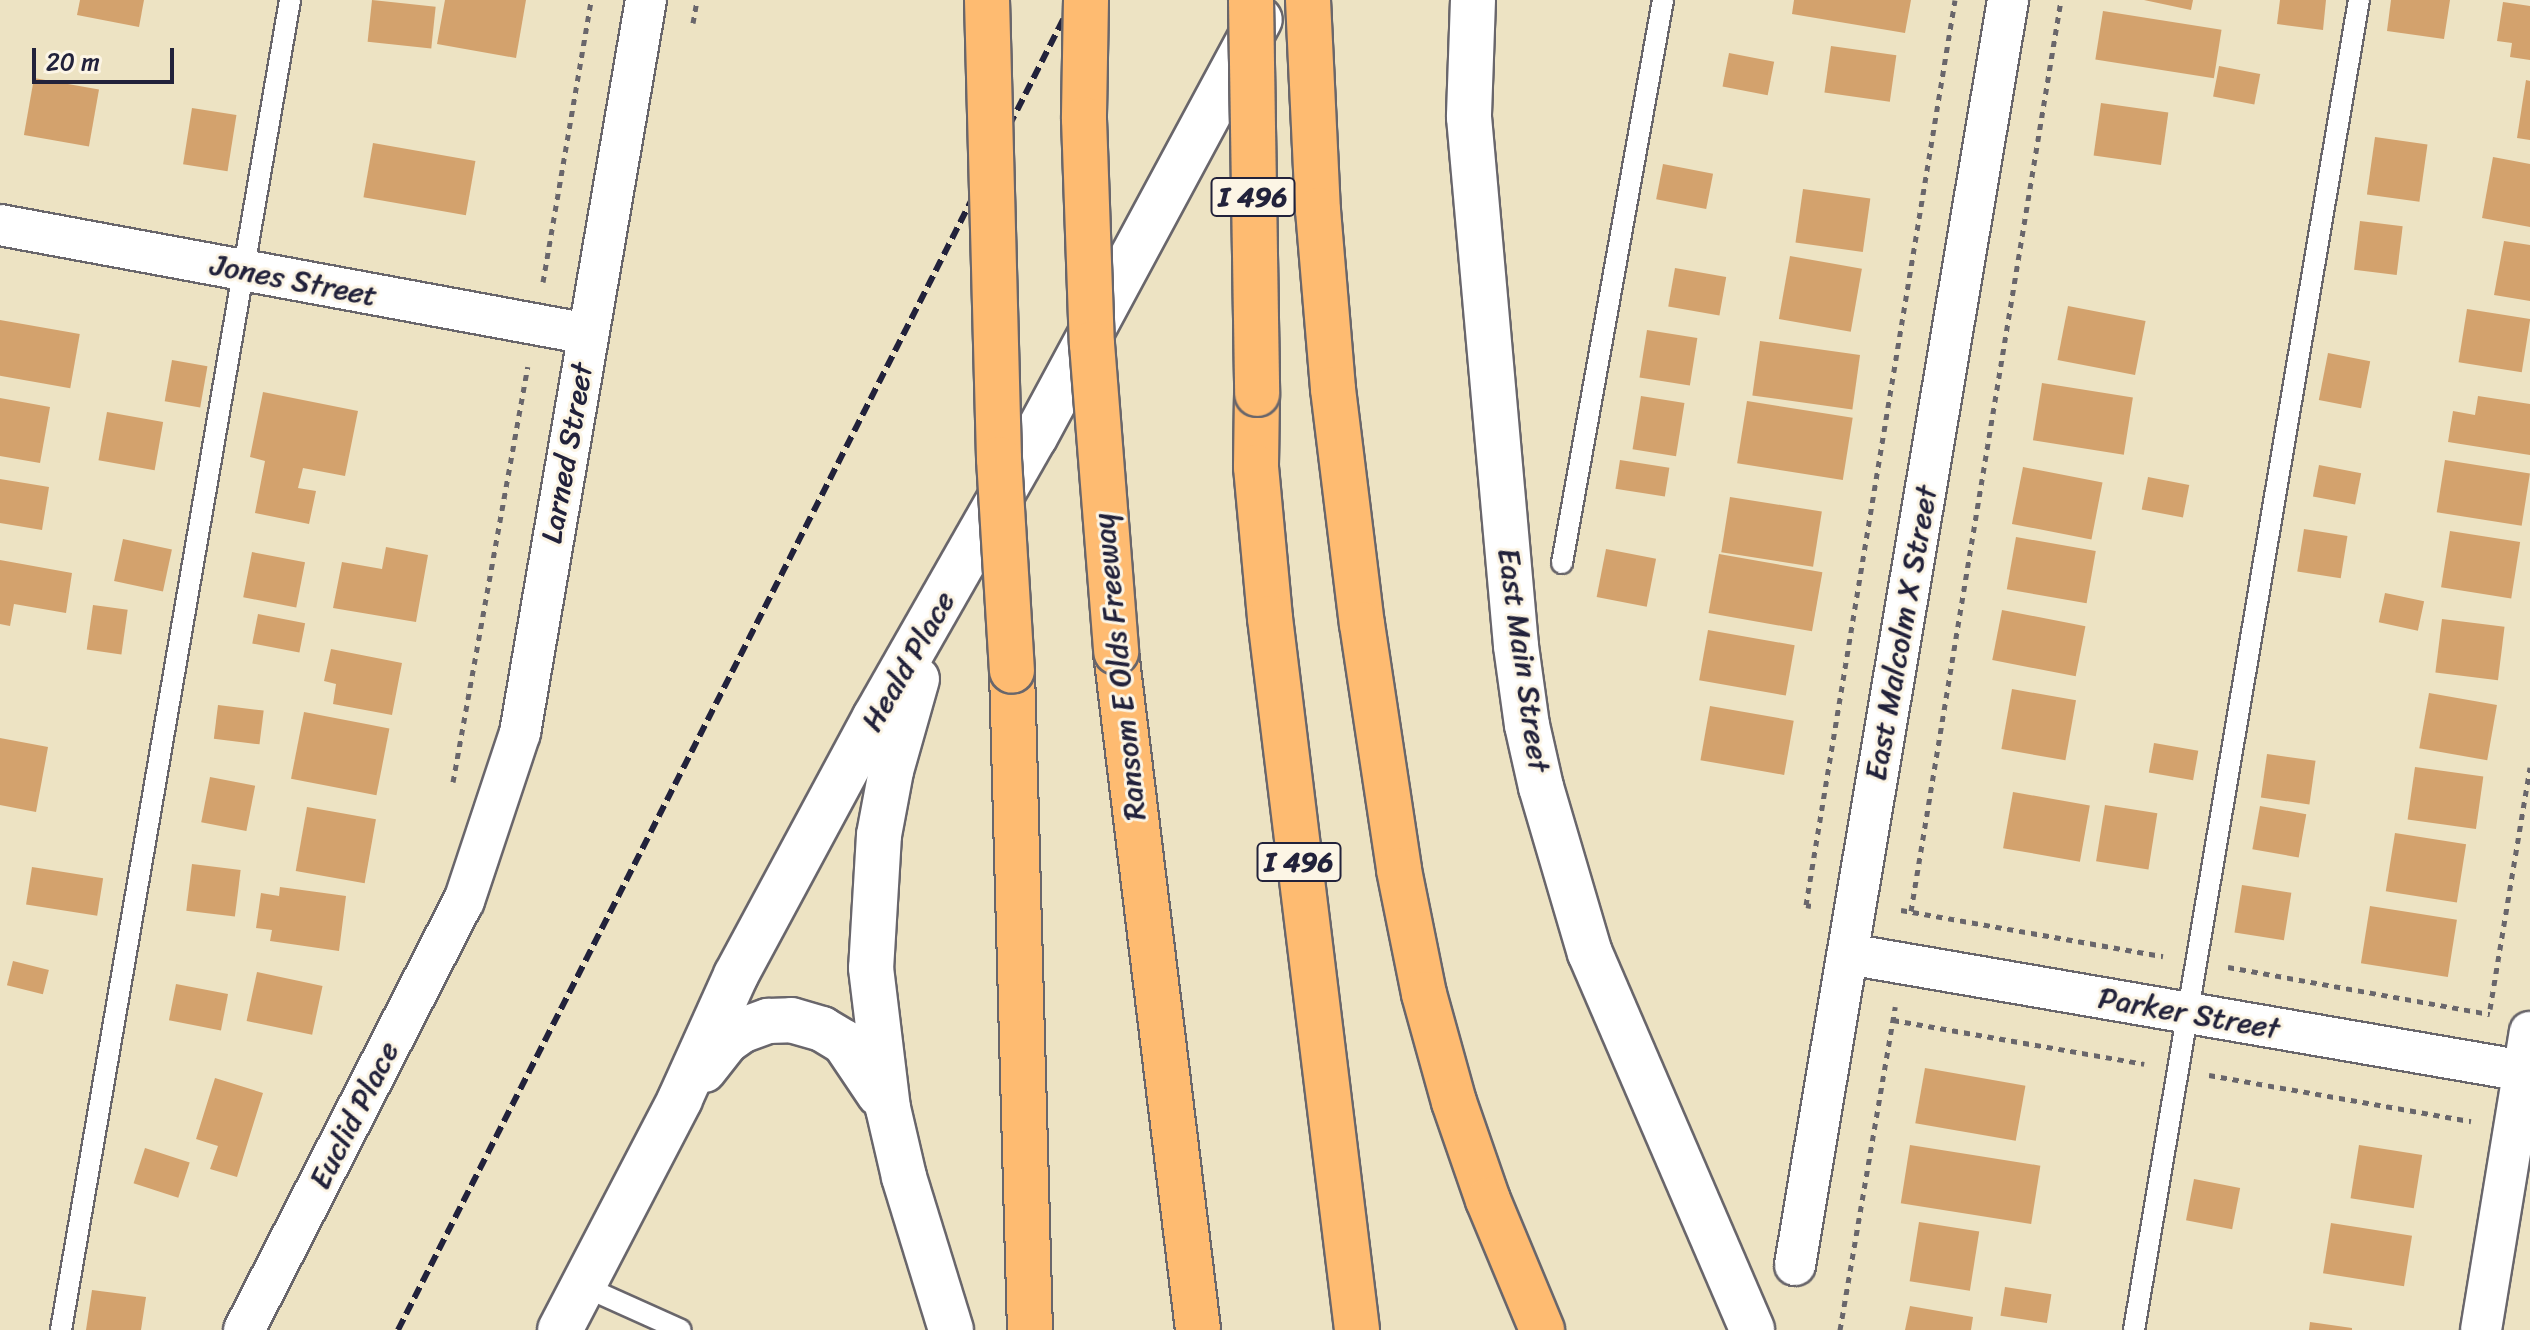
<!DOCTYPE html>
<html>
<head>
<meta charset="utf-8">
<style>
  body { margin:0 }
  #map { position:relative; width:2530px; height:1330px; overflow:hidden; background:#ede3c3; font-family:Sriracha,sans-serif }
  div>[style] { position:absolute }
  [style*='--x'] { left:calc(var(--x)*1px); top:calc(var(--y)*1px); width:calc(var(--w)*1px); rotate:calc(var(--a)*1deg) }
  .building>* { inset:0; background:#d3a26d; transform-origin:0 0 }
  .path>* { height:5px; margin-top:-2.5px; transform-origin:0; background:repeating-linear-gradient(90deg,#69666b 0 6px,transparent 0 12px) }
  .roads { filter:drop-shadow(2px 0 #69666b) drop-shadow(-2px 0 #69666b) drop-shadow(0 2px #69666b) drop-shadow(0 -2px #69666b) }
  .service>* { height:20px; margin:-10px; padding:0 10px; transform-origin:10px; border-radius:10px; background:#fff }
  .minor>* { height:40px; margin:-20px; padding:0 20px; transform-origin:20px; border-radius:20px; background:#fff }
  .tertiary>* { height:44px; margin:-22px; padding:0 22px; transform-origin:22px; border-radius:22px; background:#fff }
  .motorway>* { height:44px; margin:-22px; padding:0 22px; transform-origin:22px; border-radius:22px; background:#febb71 }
  .rail>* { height:6px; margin-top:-3px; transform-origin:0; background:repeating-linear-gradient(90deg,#22223b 0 12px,transparent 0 18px) }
  .bridges { filter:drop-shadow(2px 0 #69666b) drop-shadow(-2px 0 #69666b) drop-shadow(0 2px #69666b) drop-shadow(0 -2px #69666b) }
  .motorway-bridge>* { height:44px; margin:-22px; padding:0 22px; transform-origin:22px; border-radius:22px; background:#febb71 }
  span { translate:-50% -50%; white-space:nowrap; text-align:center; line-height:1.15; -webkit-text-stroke:6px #fcf5e5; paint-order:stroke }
  .shield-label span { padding:2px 6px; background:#fcf5e5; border:2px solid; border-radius:6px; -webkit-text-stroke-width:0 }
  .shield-label { font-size:28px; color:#22223b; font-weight:700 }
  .street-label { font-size:30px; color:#22223b }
  .scale { position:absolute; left:32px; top:48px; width:142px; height:36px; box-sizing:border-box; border:4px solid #22223b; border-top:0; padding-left:10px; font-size:24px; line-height:28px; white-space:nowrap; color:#22223b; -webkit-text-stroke:6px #fcf5e5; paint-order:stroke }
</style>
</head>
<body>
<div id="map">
  <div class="building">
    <i style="clip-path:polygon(80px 0,144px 0,139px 27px,77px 15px)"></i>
    <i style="left:372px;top:0;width:64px;height:42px;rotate:6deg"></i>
    <i style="clip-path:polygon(445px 0,526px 0,516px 58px,437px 44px)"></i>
    <i style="clip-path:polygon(1794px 0,1911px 0,1905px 33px,1792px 14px)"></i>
    <i style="clip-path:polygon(2144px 0,2193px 0,2191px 10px)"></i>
    <i style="clip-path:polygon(2280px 0,2326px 0,2323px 30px,2277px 24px)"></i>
    <i style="clip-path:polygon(2391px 0,2450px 0,2444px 39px,2387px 31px)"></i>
    <i style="clip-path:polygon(2503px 2px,2530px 6px,2530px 60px,2510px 57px,2512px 43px,2497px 41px)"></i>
    <i style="left:2103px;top:11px;width:120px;height:49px;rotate:9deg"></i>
    <i style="left:1831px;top:46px;width:66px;height:47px;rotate:8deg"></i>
    <i style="left:1729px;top:53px;width:46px;height:34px;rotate:11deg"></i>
    <i style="left:2219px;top:66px;width:42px;height:31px;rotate:11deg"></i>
    <i style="left:34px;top:78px;width:66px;height:58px;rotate:10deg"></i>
    <i style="clip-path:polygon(2526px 80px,2530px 81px,2530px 140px,2517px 138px)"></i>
    <i style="left:2101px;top:103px;width:68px;height:53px;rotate:8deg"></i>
    <i style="left:192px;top:108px;width:45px;height:57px;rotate:9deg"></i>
    <i style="left:2375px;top:137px;width:53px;height:58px;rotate:8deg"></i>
    <i style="left:373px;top:143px;width:104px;height:55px;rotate:10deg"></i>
    <i style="clip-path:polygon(2493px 157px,2530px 164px,2530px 227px,2482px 218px)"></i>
    <i style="left:1663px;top:164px;width:51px;height:36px;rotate:11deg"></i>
    <i style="left:1803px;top:189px;width:68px;height:54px;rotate:8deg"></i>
    <i style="left:2360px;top:221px;width:43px;height:49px;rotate:7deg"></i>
    <i style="clip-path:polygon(2504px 241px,2530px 245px,2530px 301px,2494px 295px)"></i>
    <i style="left:1790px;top:256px;width:73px;height:64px;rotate:10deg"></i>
    <i style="left:1675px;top:268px;width:52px;height:39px;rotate:10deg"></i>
    <i style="left:2068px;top:306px;width:79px;height:55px;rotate:11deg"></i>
    <i style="left:2467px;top:309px;width:64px;height:54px;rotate:9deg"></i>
    <i style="left:0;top:320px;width:81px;height:55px;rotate:10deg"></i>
    <i style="left:1647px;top:330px;width:51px;height:48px;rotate:9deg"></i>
    <i style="left:1760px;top:341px;width:101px;height:55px;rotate:8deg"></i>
    <i style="left:2328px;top:353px;width:43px;height:48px;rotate:11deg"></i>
    <i style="left:172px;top:360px;width:36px;height:42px;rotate:10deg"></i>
    <i style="left:2042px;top:383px;width:92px;height:58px;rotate:9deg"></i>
    <i style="clip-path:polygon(263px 392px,358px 411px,345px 476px,303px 468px,298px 488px,316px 491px,309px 524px,255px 513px,265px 461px,250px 457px)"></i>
    <i style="left:1641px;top:396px;width:44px;height:54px;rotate:9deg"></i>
    <i style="clip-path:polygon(2478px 396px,2530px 404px,2530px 455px,2448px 442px,2453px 411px,2475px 415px)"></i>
    <i style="clip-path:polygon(0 398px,50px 407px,40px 463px,0 456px)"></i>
    <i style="left:1747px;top:401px;width:107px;height:63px;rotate:9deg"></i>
    <i style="left:107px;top:412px;width:57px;height:49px;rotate:10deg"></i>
    <i style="left:1620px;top:460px;width:50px;height:29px;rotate:9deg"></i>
    <i style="left:2445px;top:460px;width:86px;height:53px;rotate:9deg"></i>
    <i style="left:2319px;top:465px;width:43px;height:32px;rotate:11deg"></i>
    <i style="left:2023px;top:467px;width:81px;height:58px;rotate:11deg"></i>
    <i style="left:2148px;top:477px;width:42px;height:33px;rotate:11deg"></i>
    <i style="clip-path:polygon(0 479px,49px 487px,42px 530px,0 523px)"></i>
    <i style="left:1730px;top:497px;width:93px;height:56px;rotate:9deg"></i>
    <i style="left:2304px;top:529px;width:44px;height:43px;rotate:9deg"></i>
    <i style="left:2450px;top:531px;width:71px;height:57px;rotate:9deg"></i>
    <i style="left:2016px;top:537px;width:81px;height:53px;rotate:10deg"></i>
    <i style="left:123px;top:539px;width:50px;height:43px;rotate:12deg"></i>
    <i style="clip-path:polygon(386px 547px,428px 555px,416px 622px,333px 608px,342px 562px,382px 569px)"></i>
    <i style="left:1606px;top:549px;width:51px;height:49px;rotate:11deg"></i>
    <i style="left:252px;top:552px;width:54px;height:46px;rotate:11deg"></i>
    <i style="left:1719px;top:554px;width:105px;height:60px;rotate:10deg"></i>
    <i style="clip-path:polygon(0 560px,72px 573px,66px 613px,14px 604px,10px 626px,0 624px)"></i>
    <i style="left:2385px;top:593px;width:40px;height:30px;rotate:12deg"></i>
    <i style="left:93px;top:605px;width:35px;height:45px;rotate:8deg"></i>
    <i style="left:2002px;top:610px;width:85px;height:51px;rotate:11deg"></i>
    <i style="left:258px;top:614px;width:48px;height:30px;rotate:11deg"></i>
    <i style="left:2442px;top:619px;width:63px;height:54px;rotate:7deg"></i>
    <i style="left:1708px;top:630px;width:88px;height:51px;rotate:10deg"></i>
    <i style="clip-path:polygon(331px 649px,402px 663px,392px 715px,333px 704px,336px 684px,324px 681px)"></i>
    <i style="left:2012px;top:689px;width:65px;height:61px;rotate:10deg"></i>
    <i style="left:2429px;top:693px;width:69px;height:56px;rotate:10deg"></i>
    <i style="left:218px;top:705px;width:46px;height:34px;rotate:7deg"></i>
    <i style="left:1710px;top:706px;width:85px;height:55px;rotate:10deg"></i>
    <i style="left:304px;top:712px;width:87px;height:68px;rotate:11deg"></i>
    <i style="clip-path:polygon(0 738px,48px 747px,36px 812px,0 805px)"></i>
    <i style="left:2154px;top:743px;width:45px;height:30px;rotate:10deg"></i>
    <i style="left:2267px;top:754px;width:49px;height:44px;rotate:8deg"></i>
    <i style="left:2415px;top:767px;width:69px;height:53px;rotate:8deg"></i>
    <i style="left:210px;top:777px;width:46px;height:46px;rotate:11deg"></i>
    <i style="left:2013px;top:792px;width:78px;height:57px;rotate:10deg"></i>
    <i style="left:2105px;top:805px;width:53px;height:57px;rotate:9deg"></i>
    <i style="left:2260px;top:806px;width:47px;height:44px;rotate:10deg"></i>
    <i style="left:307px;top:807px;width:70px;height:65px;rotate:10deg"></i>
    <i style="left:2395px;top:833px;width:72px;height:59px;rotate:9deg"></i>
    <i style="left:192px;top:864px;width:49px;height:47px;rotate:7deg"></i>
    <i style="left:32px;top:867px;width:72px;height:38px;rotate:9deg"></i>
    <i style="left:2242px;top:885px;width:50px;height:48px;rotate:9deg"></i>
    <i style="clip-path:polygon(280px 887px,346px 896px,339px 951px,270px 941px,272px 930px,256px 928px,261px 893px,279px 896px)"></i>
    <i style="left:2370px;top:906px;width:88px;height:58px;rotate:9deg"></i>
    <i style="left:13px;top:961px;width:37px;height:25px;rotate:14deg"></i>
    <i style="left:257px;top:972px;width:67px;height:50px;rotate:12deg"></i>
    <i style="left:176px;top:984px;width:53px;height:37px;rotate:11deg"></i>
    <i style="left:1925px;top:1068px;width:102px;height:56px;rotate:10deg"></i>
    <i style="clip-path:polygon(215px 1078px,263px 1093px,237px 1177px,210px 1169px,218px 1146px,196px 1139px)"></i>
    <i style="left:1910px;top:1145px;width:132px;height:59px;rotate:9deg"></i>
    <i style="left:2359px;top:1145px;width:64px;height:54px;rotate:9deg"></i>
    <i style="left:145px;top:1148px;width:47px;height:37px;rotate:18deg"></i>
    <i style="left:2194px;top:1179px;width:47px;height:42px;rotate:11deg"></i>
    <i style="left:1919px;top:1222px;width:61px;height:60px;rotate:9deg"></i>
    <i style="left:2331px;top:1223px;width:82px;height:51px;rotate:9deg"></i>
    <i style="left:2005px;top:1287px;width:47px;height:29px;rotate:9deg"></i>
    <i style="clip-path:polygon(92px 1290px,146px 1297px,141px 1330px,86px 1330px)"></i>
    <i style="clip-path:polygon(1910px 1306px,1973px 1317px,1971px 1330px,1905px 1330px)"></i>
    <i style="clip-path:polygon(2310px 1322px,2352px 1328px,2352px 1330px,2309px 1330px)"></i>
  </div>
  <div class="path">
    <i style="--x:693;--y:23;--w:23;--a:-80"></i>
    <i style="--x:543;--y:282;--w:286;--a:-80.3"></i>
    <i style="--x:453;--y:782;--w:422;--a:-79.8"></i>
    <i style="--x:1811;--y:906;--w:5;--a:-169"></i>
    <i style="--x:1806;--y:905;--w:917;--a:-80.65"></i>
    <i style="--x:1901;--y:910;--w:266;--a:10"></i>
    <i style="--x:1911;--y:911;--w:923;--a:-80.65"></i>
    <i style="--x:2228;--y:967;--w:266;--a:10.2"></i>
    <i style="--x:2490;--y:1009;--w:245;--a:-80.6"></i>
    <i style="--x:1893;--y:1020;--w:255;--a:9.9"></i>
    <i style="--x:2209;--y:1075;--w:266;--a:10"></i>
    <i style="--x:1840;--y:1330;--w:328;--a:-80.3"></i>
  </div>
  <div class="roads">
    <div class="service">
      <i style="--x:1562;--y:563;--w:572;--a:-79.83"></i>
      <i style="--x:583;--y:1286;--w:107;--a:24.2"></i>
      <i style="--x:61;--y:1330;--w:1350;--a:-80.23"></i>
      <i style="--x:2134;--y:1330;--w:1349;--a:-80.4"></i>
    </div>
    <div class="minor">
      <i style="--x:0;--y:225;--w:598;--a:10.5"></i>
      <i style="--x:1848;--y:954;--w:692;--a:9.82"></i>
      <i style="--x:1795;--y:1265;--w:1283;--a:-80.44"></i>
      <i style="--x:244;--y:1330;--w:482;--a:-62.9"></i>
      <i style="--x:464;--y:901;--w:177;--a:-71.6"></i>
      <i style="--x:520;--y:733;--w:744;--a:-80.25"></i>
      <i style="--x:2481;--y:1330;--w:302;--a:-80.7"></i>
    </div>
    <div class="tertiary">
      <i style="--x:1473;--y:0;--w:117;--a:92"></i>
      <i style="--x:1469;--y:117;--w:531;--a:84.92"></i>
      <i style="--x:1516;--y:646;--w:80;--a:82.1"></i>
      <i style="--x:1527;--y:725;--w:64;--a:77.3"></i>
      <i style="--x:1541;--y:787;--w:173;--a:73.6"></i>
      <i style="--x:1590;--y:953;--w:410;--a:66.7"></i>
      <i style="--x:917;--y:679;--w:96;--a:105.8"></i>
      <i style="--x:891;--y:771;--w:65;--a:100.6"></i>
      <i style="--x:879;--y:835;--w:133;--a:93.4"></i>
      <i style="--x:871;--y:968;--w:141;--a:83.1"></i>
      <i style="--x:888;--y:1108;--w:71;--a:76.9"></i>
      <i style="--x:904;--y:1177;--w:160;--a:72.9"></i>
      <i style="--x:704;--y:1070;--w:37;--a:-52"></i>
      <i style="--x:727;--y:1041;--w:19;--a:-35"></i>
      <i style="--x:743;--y:1030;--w:27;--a:-20"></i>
      <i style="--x:768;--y:1021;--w:23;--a:-2"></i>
      <i style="--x:791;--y:1020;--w:32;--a:16"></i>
      <i style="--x:822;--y:1029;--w:26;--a:31"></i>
      <i style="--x:844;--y:1042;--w:63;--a:56.1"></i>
      <i style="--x:560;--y:1330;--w:260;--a:-62.5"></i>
      <i style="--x:680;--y:1099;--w:136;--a:-65.7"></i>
      <i style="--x:736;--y:975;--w:293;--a:-61.7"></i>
      <i style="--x:875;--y:717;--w:322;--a:-60.3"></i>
      <i style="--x:1035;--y:437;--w:474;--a:-61.7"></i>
    </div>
    <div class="motorway">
      <i style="--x:1308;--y:0;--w:210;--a:87.3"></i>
      <i style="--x:1318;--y:210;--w:180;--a:85.2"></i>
      <i style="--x:1333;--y:389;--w:237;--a:83"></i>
      <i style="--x:1362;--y:624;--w:249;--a:81.4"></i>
      <i style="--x:1399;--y:870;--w:126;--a:78.6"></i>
      <i style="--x:1424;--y:994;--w:112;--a:74.5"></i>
      <i style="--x:1454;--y:1102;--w:104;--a:70.9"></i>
      <i style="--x:1488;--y:1200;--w:141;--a:67.4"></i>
      <i style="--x:1257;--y:394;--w:73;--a:90.8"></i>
      <i style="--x:1256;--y:467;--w:152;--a:84.7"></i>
      <i style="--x:1270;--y:618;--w:717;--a:83.03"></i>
      <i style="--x:1116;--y:652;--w:683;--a:83.1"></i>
      <i style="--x:1012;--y:671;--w:659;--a:88.44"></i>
    </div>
  </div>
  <div class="rail">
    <i style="--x:398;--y:1330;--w:1491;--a:-63.09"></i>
  </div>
  <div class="bridges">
    <div class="motorway-bridge">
      <i style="--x:987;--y:0;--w:459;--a:88.5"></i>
      <i style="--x:999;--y:459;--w:212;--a:86.5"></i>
      <i style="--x:1086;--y:0;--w:119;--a:91"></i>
      <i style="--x:1084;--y:119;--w:225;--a:88"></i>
      <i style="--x:1092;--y:344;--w:309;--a:85.5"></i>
      <i style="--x:1251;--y:0;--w:394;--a:89.1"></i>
    </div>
  </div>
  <div class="shield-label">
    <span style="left:1253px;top:197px">I 496</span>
    <span style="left:1299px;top:862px">I 496</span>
  </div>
  <div class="street-label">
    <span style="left:294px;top:280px;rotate:11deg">Jones Street</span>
    <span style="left:567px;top:453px;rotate:-80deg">Larned Street</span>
    <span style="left:1901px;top:633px;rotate:-80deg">East Malcolm X Street</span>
    <span style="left:1524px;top:660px;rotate:82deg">East Main Street</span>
    <span style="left:908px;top:661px;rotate:-60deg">Heald Place</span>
    <span style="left:1119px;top:667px;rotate:-96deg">Ransom E Olds Freeway</span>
    <span style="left:2189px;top:1013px;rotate:10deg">Parker Street</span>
    <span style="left:354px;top:1115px;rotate:-63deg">Euclid Place</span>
  </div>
  <div class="scale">20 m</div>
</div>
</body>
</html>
